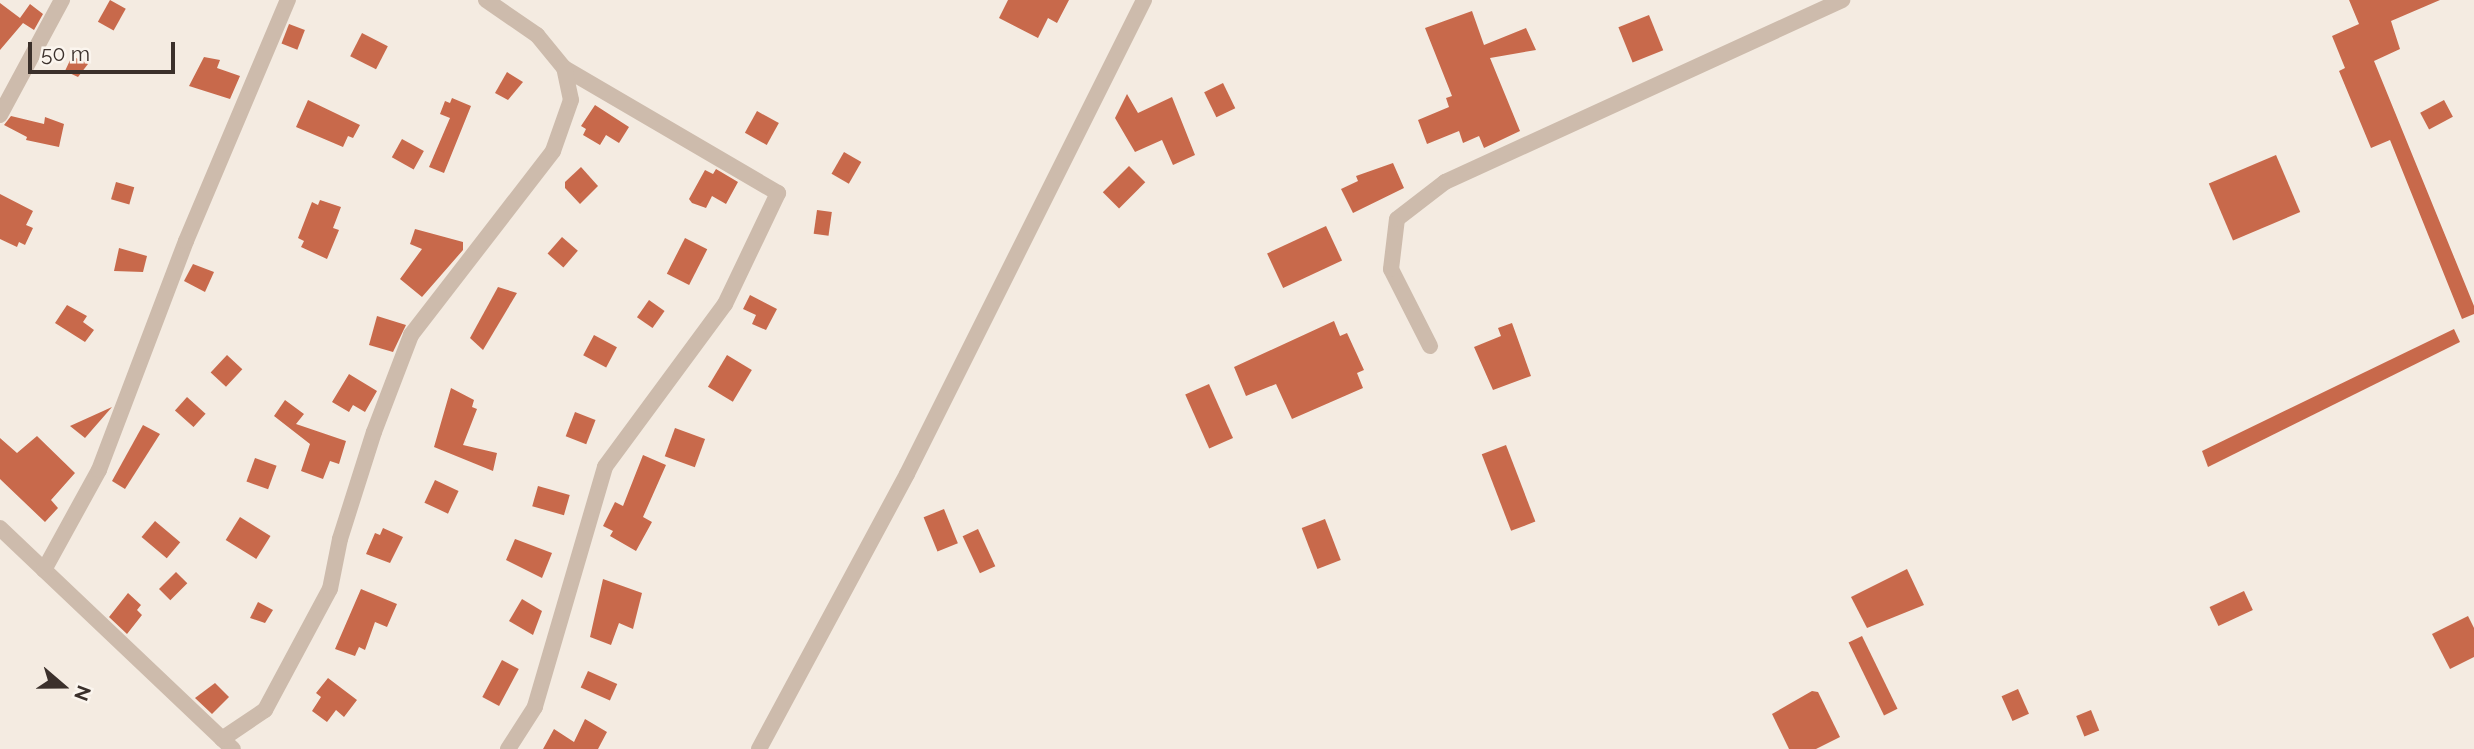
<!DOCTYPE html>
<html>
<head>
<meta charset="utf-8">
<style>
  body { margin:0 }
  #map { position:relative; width:2474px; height:749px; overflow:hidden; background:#f4ebe1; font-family:Raleway,sans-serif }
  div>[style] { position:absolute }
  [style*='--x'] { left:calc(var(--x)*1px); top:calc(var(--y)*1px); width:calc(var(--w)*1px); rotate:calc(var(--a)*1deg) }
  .building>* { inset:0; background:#c8694b; transform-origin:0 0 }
  .street>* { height:16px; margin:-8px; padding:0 8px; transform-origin:8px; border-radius:8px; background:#cdbbac }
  span { translate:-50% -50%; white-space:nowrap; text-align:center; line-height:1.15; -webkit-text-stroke:6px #fbf5ee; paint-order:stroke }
  .north { position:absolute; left:28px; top:651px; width:70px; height:70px; -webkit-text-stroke:5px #fbf5ee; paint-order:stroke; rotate:110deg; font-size:19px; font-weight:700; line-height:28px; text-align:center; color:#3b302b }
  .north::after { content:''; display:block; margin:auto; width:24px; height:32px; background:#3b302b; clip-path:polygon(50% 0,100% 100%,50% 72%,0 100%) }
  .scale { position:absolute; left:28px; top:42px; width:147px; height:32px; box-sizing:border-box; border:4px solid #3b302b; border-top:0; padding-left:9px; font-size:21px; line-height:24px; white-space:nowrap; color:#3b302b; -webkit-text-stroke:5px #fbf5ee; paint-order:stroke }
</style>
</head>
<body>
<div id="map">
  <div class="building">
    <i style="left:110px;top:0;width:18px;height:25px;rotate:29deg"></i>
    <i style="clip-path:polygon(1008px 0,1069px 0,1057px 23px,1048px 18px,1038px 38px,999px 18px)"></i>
    <i style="clip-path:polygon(2349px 0,2440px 0,2391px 21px,2400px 49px,2374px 61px,2474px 306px,2474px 314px,2462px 319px,2390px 140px,2371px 148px,2339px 71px,2345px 68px,2332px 36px,2359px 24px)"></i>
    <i style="clip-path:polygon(0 3px,20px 18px,30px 4px,43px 14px,34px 30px,23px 23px,0 50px)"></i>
    <i style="clip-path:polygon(1472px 11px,1484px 45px,1526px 28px,1536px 50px,1490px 58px,1520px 131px,1484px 148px,1479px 136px,1463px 143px,1459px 131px,1427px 144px,1418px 120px,1449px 107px,1446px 98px,1452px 96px,1425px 28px)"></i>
    <i style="left:1649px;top:15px;width:38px;height:33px;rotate:68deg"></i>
    <i style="left:289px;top:24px;width:17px;height:21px;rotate:21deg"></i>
    <i style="left:362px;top:33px;width:29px;height:26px;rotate:27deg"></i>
    <i style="clip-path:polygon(72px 56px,88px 64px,78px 77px,65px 71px)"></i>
    <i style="clip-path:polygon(204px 57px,220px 60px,217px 68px,240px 76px,230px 99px,189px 86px)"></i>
    <i style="clip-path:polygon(507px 72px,523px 82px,508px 100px,495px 93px)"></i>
    <i style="left:1223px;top:83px;width:28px;height:21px;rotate:64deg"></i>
    <i style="clip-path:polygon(1127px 94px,1138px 113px,1172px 97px,1195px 155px,1173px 165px,1162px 140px,1135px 152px,1115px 118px)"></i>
    <i style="clip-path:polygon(452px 98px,471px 106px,444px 173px,429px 167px,450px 118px,440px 114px,445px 101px,450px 103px)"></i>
    <i style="clip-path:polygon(308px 100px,360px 125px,353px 138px,348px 136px,343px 147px,296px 127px)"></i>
    <i style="left:2444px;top:100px;width:19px;height:27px;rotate:62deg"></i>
    <i style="clip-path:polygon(595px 105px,629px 127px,619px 143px,606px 135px,600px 145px,583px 135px,586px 129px,581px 126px)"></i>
    <i style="left:757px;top:111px;width:25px;height:25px;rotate:29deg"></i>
    <i style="clip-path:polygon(11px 116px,44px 124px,45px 117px,64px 124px,59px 147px,26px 140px,27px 137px,4px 125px)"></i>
    <i style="left:402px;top:139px;width:25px;height:21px;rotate:29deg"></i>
    <i style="left:844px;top:152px;width:20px;height:25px;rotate:30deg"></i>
    <i style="left:2276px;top:155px;width:62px;height:73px;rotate:67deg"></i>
    <i style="clip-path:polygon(1393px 163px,1404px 188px,1353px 213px,1341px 189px,1358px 181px,1356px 176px)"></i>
    <i style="left:1129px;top:166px;width:23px;height:37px;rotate:45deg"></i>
    <i style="clip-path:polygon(581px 167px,598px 186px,580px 204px,565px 188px,565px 182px)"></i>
    <i style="clip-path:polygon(716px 169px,738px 182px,726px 204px,712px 196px,706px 208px,692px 203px,689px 199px,705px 170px,713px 174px)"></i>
    <i style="left:116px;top:182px;width:19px;height:18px;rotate:16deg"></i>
    <i style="clip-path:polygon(0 194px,33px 211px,26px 225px,33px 228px,25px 245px,19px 242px,17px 247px,0 239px)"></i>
    <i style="clip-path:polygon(320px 200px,341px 207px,333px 228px,339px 230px,327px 259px,301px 247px,304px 241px,298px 238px,312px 202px,318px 205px)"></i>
    <i style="left:817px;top:210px;width:15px;height:24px;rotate:8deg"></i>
    <i style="left:1326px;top:226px;width:38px;height:65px;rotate:65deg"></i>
    <i style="clip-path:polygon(415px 229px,463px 242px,463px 250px,422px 297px,400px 279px,422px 249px,410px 244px)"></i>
    <i style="left:562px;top:237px;width:21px;height:22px;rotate:41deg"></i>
    <i style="left:685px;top:238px;width:25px;height:40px;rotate:27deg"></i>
    <i style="clip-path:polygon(119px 248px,147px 256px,143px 272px,114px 271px)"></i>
    <i style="clip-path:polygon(193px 264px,214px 272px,205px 292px,184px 281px)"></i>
    <i style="clip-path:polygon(498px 287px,517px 293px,483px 350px,470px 338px)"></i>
    <i style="clip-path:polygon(750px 295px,777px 309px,766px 330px,752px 324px,756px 315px,743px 309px)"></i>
    <i style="left:649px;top:300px;width:19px;height:21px;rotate:35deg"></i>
    <i style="clip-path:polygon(67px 305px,87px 316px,83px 322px,94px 330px,85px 342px,55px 323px)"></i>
    <i style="clip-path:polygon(377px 316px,406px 325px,393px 352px,369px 345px)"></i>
    <i style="clip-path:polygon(1334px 321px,1340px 336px,1347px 333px,1364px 370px,1357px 373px,1363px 388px,1292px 419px,1276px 384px,1246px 396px,1234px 367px)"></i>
    <i style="clip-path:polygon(1512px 323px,1531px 376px,1493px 390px,1474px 347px,1501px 336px,1498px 328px)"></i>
    <i style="clip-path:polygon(2454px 329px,2460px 342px,2208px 467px,2202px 451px)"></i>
    <i style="left:594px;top:335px;width:26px;height:23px;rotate:28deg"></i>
    <i style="left:227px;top:355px;width:21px;height:24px;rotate:43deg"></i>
    <i style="left:727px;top:355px;width:29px;height:37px;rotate:31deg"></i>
    <i style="clip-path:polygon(349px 374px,377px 391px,365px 412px,353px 405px,349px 412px,332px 402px)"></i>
    <i style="left:1209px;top:384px;width:59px;height:26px;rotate:66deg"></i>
    <i style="clip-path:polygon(451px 388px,474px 400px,472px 407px,477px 409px,463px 445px,497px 453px,493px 471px,434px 447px)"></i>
    <i style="left:187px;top:397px;width:25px;height:18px;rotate:42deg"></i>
    <i style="clip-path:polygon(285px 400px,304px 414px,296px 424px,346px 441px,339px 464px,330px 461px,323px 479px,301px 471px,310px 444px,274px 416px)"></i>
    <i style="clip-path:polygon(112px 407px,85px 438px,70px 426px)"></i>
    <i style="left:575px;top:412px;width:22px;height:26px;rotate:21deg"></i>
    <i style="clip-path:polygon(143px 425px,160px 434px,125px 489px,112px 481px)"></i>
    <i style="left:675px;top:428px;width:32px;height:30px;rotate:20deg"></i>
    <i style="clip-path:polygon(37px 436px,75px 473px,51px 500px,58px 508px,45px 522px,0 479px,0 438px,17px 453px)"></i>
    <i style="left:1506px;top:445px;width:82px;height:26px;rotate:69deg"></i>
    <i style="clip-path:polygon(643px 455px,666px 465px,643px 517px,652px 522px,636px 551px,610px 536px,613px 531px,603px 526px,615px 502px,623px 506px)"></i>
    <i style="left:255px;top:458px;width:23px;height:25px;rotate:20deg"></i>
    <i style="left:435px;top:480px;width:26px;height:25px;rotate:25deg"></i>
    <i style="left:538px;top:486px;width:33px;height:21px;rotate:16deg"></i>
    <i style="left:944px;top:509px;width:37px;height:22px;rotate:68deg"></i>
    <i style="left:240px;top:517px;width:36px;height:27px;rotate:32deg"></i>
    <i style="left:1325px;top:519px;width:44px;height:25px;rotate:69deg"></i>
    <i style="left:155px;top:521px;width:33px;height:21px;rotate:40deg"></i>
    <i style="clip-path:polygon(383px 528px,403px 537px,390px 563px,366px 554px,375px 533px,380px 535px)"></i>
    <i style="left:978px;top:529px;width:41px;height:17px;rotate:65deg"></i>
    <i style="clip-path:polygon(515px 539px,552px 553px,542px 578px,506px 560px)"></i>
    <i style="clip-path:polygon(1907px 569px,1924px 605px,1867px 628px,1851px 597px)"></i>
    <i style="left:176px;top:572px;width:16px;height:24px;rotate:45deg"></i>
    <i style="clip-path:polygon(603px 579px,642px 593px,633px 629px,619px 623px,611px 645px,590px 637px)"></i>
    <i style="clip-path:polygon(361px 589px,397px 604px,387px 627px,375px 622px,365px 650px,359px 647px,355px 656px,335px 649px)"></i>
    <i style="left:2244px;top:591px;width:21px;height:38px;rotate:65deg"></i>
    <i style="clip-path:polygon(128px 593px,141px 605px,137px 610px,142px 615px,127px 634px,109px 617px)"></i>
    <i style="clip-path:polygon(522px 599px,542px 611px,533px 635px,509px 621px)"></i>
    <i style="clip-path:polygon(258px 602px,273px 610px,265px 623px,250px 618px)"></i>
    <i style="clip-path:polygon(2468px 616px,2474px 628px,2474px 657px,2450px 669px,2432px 634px)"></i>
    <i style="left:1862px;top:636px;width:81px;height:15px;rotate:64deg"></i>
    <i style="left:502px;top:660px;width:19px;height:42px;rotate:28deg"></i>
    <i style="left:588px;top:671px;width:32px;height:18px;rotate:24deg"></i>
    <i style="clip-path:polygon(328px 678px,357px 700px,344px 717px,336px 710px,327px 722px,312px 711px,321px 697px,316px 693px)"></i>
    <i style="clip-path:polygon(215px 683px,229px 697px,212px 714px,195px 698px)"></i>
    <i style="left:2018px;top:689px;width:27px;height:18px;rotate:66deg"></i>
    <i style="clip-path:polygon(1812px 691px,1818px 692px,1840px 737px,1816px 749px,1789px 749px,1772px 714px)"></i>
    <i style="left:2091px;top:710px;width:22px;height:16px;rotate:68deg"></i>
    <i style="clip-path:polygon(585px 719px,607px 732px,598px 749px,543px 749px,554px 729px,574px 742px)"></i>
  </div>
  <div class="street">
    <i style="--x:486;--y:0;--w:62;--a:34.5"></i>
    <i style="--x:537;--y:35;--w:43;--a:50.7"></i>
    <i style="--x:564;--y:68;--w:248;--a:30.3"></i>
    <i style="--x:778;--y:193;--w:123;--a:115.5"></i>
    <i style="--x:725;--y:304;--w:202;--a:126.4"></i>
    <i style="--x:605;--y:467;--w:250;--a:106.3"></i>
    <i style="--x:535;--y:707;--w:50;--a:122.7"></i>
    <i style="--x:0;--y:115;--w:131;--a:-61.7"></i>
    <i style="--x:1430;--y:346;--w:86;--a:-116.9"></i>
    <i style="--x:1391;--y:269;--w:50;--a:-83.2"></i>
    <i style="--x:1397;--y:219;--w:61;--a:-37.6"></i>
    <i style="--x:1445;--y:182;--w:437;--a:-24.6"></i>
    <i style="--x:0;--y:528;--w:321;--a:43.5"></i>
    <i style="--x:44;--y:570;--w:114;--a:-61.2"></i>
    <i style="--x:99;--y:470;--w:245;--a:-69.2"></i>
    <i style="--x:186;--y:241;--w:262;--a:-67.1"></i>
    <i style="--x:222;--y:739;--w:52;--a:-34"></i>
    <i style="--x:265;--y:710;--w:137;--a:-61.8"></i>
    <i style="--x:330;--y:589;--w:51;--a:-78.7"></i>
    <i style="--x:340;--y:539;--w:112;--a:-72.4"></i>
    <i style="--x:374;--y:432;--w:104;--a:-69.1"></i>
    <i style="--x:411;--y:335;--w:232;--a:-52.3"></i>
    <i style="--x:553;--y:151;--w:54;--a:-70.6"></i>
    <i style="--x:571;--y:100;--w:33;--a:-102"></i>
    <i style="--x:759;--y:749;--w:312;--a:-61.7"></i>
    <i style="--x:907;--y:474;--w:530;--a:-63.43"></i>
  </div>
  <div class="north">N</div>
  <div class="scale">50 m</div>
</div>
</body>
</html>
